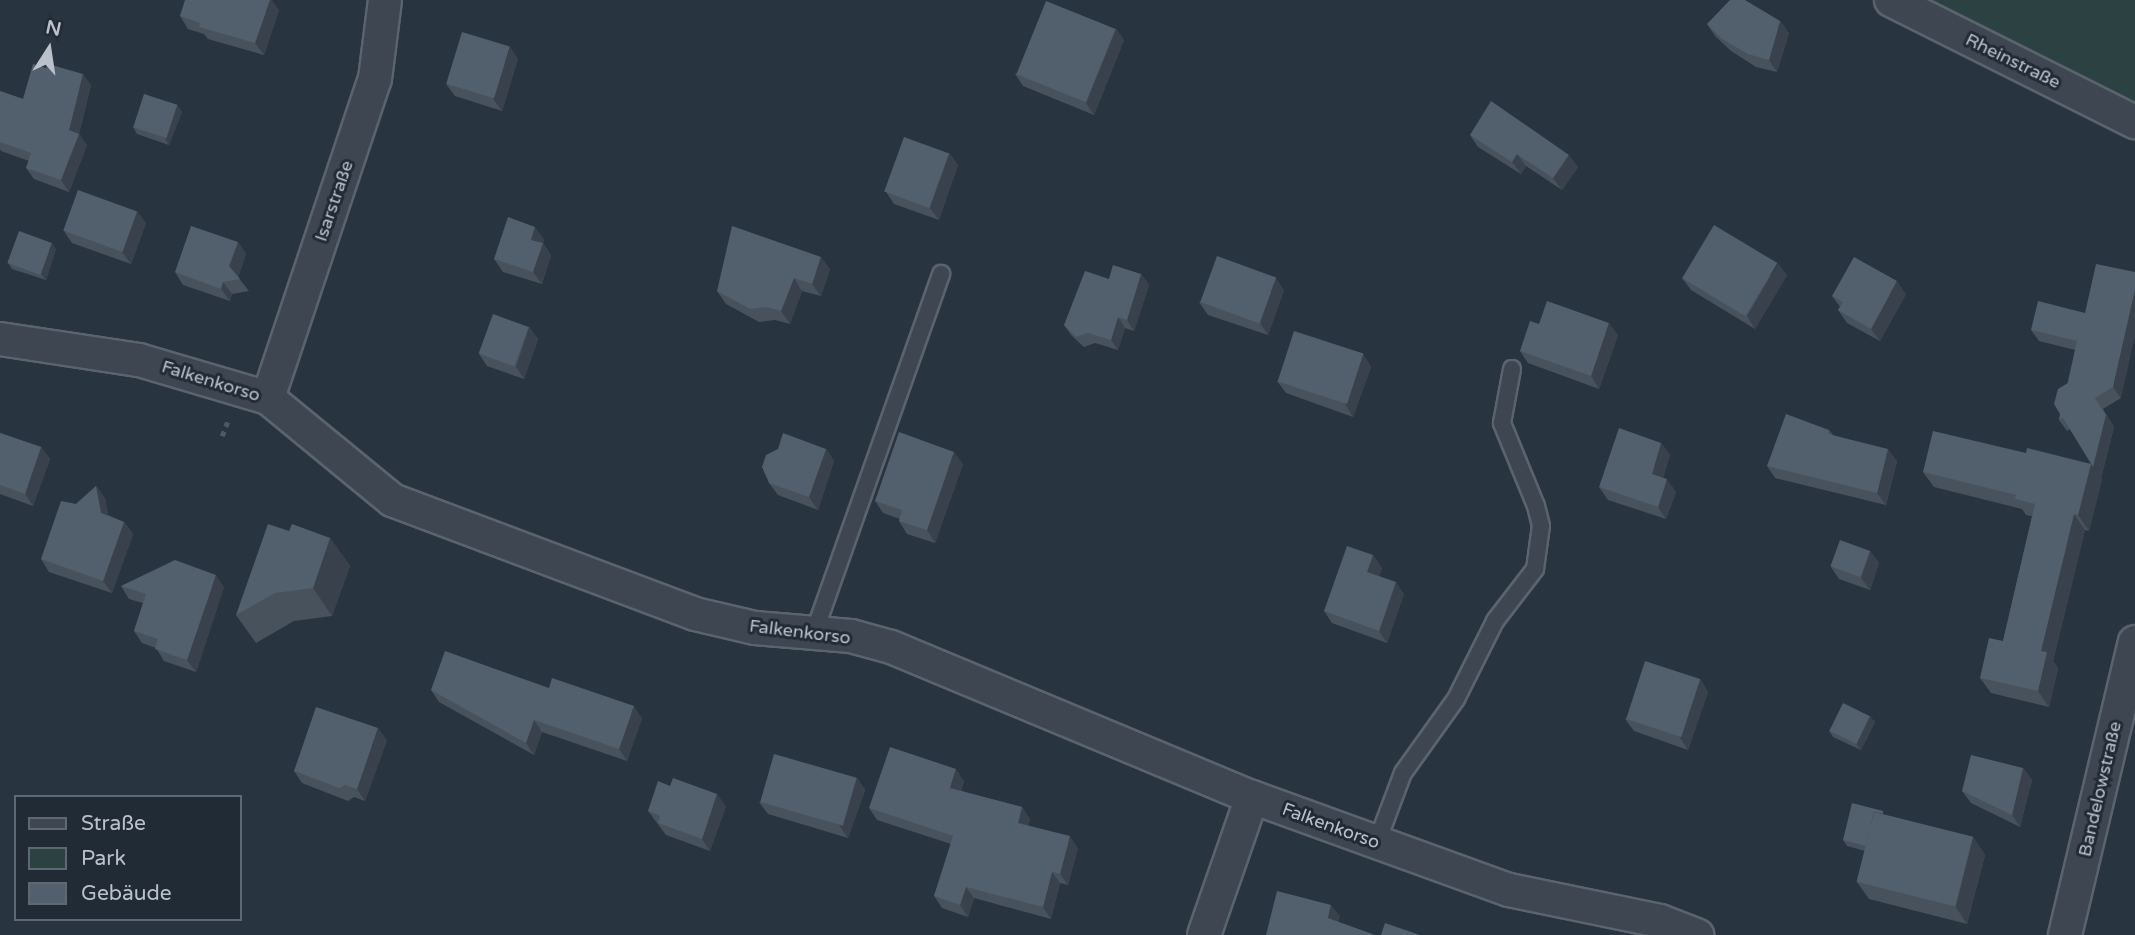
<!DOCTYPE html>
<html>
<head>
<meta charset="utf-8">
<style>
  body { margin:0 }
  #map { position:relative; width:2135px; height:935px; overflow:hidden; background:#293441; font-family:"Varela Round",sans-serif }
  div>[style] { position:absolute }
  [style*='--x'] { left:calc(var(--x)*1px); top:calc(var(--y)*1px); width:calc(var(--w)*1px); rotate:calc(var(--a)*1deg) }
  .green>* { inset:0; background:#2b4142 }
  .path>* { height:4.5px; margin-top:-2.25px; transform-origin:0; background:repeating-linear-gradient(90deg,#495d5f 0 5px,transparent 0 10px) }
  .roads { filter:drop-shadow(2px 0 #5b646e) drop-shadow(-2px 0 #5b646e) drop-shadow(0 2px #5b646e) drop-shadow(0 -2px #5b646e) }
  .service>* { height:16px; margin:-8px; padding:0 8px; transform-origin:8px; border-radius:8px; background:#3d4651 }
  .minor>* { height:32px; margin:-16px; padding:0 16px; transform-origin:16px; border-radius:16px; background:#3d4651 }
  .wall>* { inset:0; background:#47525d }
  .shaded-wall>* { inset:0; background:#39424c }
  .building>* { inset:0; background:#525f6c; transform-origin:0 0 }
  span { translate:-50% -50%; white-space:nowrap; text-align:center; line-height:1.15; -webkit-text-stroke:6px #212b36; paint-order:stroke }
  .street-label { font-size:18px; color:#bac1cb }
  .legend { position:absolute; left:14px; top:795px; width:228px; height:126px; box-sizing:border-box; background:#212b36; border:2px solid #5e6772; margin:0; padding:9px 12px; list-style:none; font-size:21px; color:#bac1cb }
  .legend li { display:flex; align-items:center; gap:14px; height:35px }
  .legend b { width:35px; border:2px solid #5e6772 }
  .north { position:absolute; left:14px; top:14px; width:70px; height:70px; -webkit-text-stroke:5px #212b36; paint-order:stroke; rotate:12deg; font-size:19px; font-weight:700; line-height:28px; text-align:center; color:#bac1cb }
  .north::after { content:''; display:block; margin:auto; width:24px; height:32px; background:#bac1cb; clip-path:polygon(50% 0,100% 100%,50% 72%,0 100%) }
</style>
</head>
<body>
<div id="map">
  <div class="green">
    <i style="clip-path:polygon(1929px 0,2135px 0,2135px 101px)"></i>
  </div>
  <div class="path">
    <i style="--x:222;--y:436;--w:17;--a:-69"></i>
  </div>
  <div class="roads">
    <div class="service">
      <i style="--x:814;--y:633;--w:381;--a:-70.5"></i>
      <i style="--x:1377;--y:842;--w:74;--a:-69.4"></i>
      <i style="--x:1403;--y:773;--w:91;--a:-54.4"></i>
      <i style="--x:1456;--y:699;--w:87;--a:-63.4"></i>
      <i style="--x:1495;--y:621;--w:66;--a:-52.4"></i>
      <i style="--x:1535;--y:569;--w:43;--a:-82.1"></i>
      <i style="--x:1541;--y:526;--w:21;--a:-104"></i>
      <i style="--x:1536;--y:506;--w:90;--a:-112.3"></i>
      <i style="--x:1502;--y:423;--w:55;--a:-79.5"></i>
    </div>
    <div class="minor">
      <i style="--x:1891;--y:0;--w:273;--a:26.6"></i>
      <i style="--x:0;--y:339;--w:141;--a:8.6"></i>
      <i style="--x:139;--y:360;--w:134;--a:16.4"></i>
      <i style="--x:268;--y:398;--w:161;--a:39.4"></i>
      <i style="--x:392;--y:500;--w:324;--a:20.6"></i>
      <i style="--x:695;--y:614;--w:62;--a:13.1"></i>
      <i style="--x:755;--y:628;--w:96;--a:4.8"></i>
      <i style="--x:851;--y:636;--w:41;--a:15.4"></i>
      <i style="--x:891;--y:647;--w:391;--a:22.6"></i>
      <i style="--x:1252;--y:797;--w:273;--a:19.9"></i>
      <i style="--x:1509;--y:890;--w:154;--a:11.6"></i>
      <i style="--x:1660;--y:921;--w:40;--a:21"></i>
      <i style="--x:268;--y:398;--w:336;--a:-71.5"></i>
      <i style="--x:375;--y:79;--w:80;--a:-82.8"></i>
      <i style="--x:1204;--y:935;--w:146;--a:-70.8"></i>
      <i style="--x:2065;--y:935;--w:301;--a:-76.6"></i>
    </div>
  </div>
  <div class="wall">
    <i style="clip-path:polygon(279px 10px,264px 55px,208px 39px,204px 34px,188px 29px,180px 16px)"></i>
    <i style="clip-path:polygon(1780px 21px,1789px 33px,1777px 72px,1756px 67px,1731px 51px,1715px 36px,1707px 24px)"></i>
    <i style="clip-path:polygon(1116px 29px,1124px 40px,1094px 115px,1023px 86px,1015px 74px)"></i>
    <i style="clip-path:polygon(518px 59px,502px 111px,455px 96px,446px 84px)"></i>
    <i style="clip-path:polygon(91px 85px,79px 134px,87px 145px,69px 192px,34px 179px,26px 168px,29px 161px,1px 151px,0 149px,0 91px,23px 99px)"></i>
    <i style="clip-path:polygon(177px 105px,182px 112px,169px 145px,137px 134px,133px 127px)"></i>
    <i style="clip-path:polygon(1470px 135px,1578px 167px,1562px 190px,1526px 166px,1521px 174px,1478px 147px)"></i>
    <i style="clip-path:polygon(949px 153px,958px 165px,939px 220px,894px 204px,886px 192px)"></i>
    <i style="clip-path:polygon(146px 223px,131px 264px,72px 243px,64px 231px)"></i>
    <i style="clip-path:polygon(544px 239px,543px 243px,551px 255px,542px 284px,503px 272px,494px 259px)"></i>
    <i style="clip-path:polygon(238px 242px,246px 254px,238px 277px,249px 291px,232px 294px,230px 301px,183px 285px,175px 272px)"></i>
    <i style="clip-path:polygon(56px 249px,46px 280px,12px 269px,8px 263px)"></i>
    <i style="clip-path:polygon(830px 269px,821px 296px,802px 291px,790px 324px,775px 320px,759px 322px,726px 304px,717px 291px)"></i>
    <i style="clip-path:polygon(1141px 274px,1149px 285px,1134px 331px,1125px 328px,1118px 350px,1095px 343px,1084px 347px,1071px 335px,1064px 325px,1109px 279px)"></i>
    <i style="clip-path:polygon(1787px 275px,1755px 329px,1691px 290px,1682px 278px)"></i>
    <i style="clip-path:polygon(1284px 290px,1268px 335px,1208px 315px,1199px 302px)"></i>
    <i style="clip-path:polygon(1906px 294px,1880px 341px,1847px 323px,1838px 310px,1840px 307px,1832px 296px)"></i>
    <i style="clip-path:polygon(2085px 313px,2121px 398px,2103px 409px,2114px 427px,2101px 478px,2070px 429px,2067px 431px,2059px 420px,2075px 350px,2039px 341px,2031px 330px)"></i>
    <i style="clip-path:polygon(1539px 324px,1618px 335px,1599px 389px,1528px 363px,1520px 351px)"></i>
    <i style="clip-path:polygon(529px 327px,538px 339px,524px 379px,487px 366px,479px 354px)"></i>
    <i style="clip-path:polygon(1363px 354px,1371px 367px,1353px 417px,1286px 393px,1277px 381px)"></i>
    <i style="clip-path:polygon(1829px 430px,1833px 435px,1897px 461px,1886px 505px,1775px 478px,1767px 466px)"></i>
    <i style="clip-path:polygon(0 433px,41px 447px,50px 459px,33px 506px,0 494px)"></i>
    <i style="clip-path:polygon(1661px 443px,1670px 455px,1663px 478px,1676px 492px,1666px 519px,1608px 500px,1599px 487px)"></i>
    <i style="clip-path:polygon(826px 449px,834px 461px,818px 510px,778px 495px,769px 483px)"></i>
    <i style="clip-path:polygon(2026px 453px,2091px 464px,2102px 479px,2089px 531px,2085px 530px,2053px 661px,2058px 668px,2049px 707px,1991px 693px,1980px 678px,2003px 641px,2032px 516px,2026px 515px,2022px 509px,1934px 487px,1923px 472px)"></i>
    <i style="clip-path:polygon(963px 464px,935px 543px,907px 534px,899px 521px,900px 519px,883px 513px,875px 501px)"></i>
    <i style="clip-path:polygon(96px 486px,105px 498px,108px 515px,124px 522px,133px 534px,112px 593px,49px 572px,41px 559px,76px 504px)"></i>
    <i style="clip-path:polygon(289px 531px,330px 538px,350px 566px,332px 616px,294px 621px,256px 643px,236px 615px)"></i>
    <i style="clip-path:polygon(1870px 551px,1879px 563px,1870px 590px,1839px 579px,1831px 567px)"></i>
    <i style="clip-path:polygon(1373px 555px,1382px 568px,1379px 576px,1404px 594px,1387px 643px,1332px 623px,1324px 611px)"></i>
    <i style="clip-path:polygon(121px 586px,224px 587px,196px 672px,164px 661px,156px 648px,142px 643px,134px 631px,143px 603px,129px 599px)"></i>
    <i style="clip-path:polygon(1700px 679px,1708px 692px,1688px 750px,1634px 731px,1625px 719px)"></i>
    <i style="clip-path:polygon(549px 688px,642px 718px,627px 761px,542px 732px,534px 755px,439px 702px,431px 690px)"></i>
    <i style="clip-path:polygon(1875px 722px,1861px 750px,1833px 737px,1829px 731px)"></i>
    <i style="clip-path:polygon(387px 740px,365px 801px,354px 797px,348px 801px,302px 783px,294px 771px)"></i>
    <i style="clip-path:polygon(2023px 768px,2032px 780px,2020px 827px,1971px 803px,1962px 791px)"></i>
    <i style="clip-path:polygon(857px 778px,865px 790px,848px 838px,768px 814px,759px 802px)"></i>
    <i style="clip-path:polygon(964px 781px,961px 791px,1022px 807px,1030px 819px,1028px 826px,1078px 848px,1068px 885px,1060px 883px,1051px 919px,974px 898px,968px 917px,942px 908px,934px 896px,951px 844px,877px 820px,869px 808px)"></i>
    <i style="clip-path:polygon(726px 806px,710px 851px,666px 835px,648px 811px)"></i>
    <i style="clip-path:polygon(1886px 815px,1973px 837px,1985px 855px,1967px 924px,1869px 899px,1857px 882px,1865px 851px,1847px 846px,1843px 840px)"></i>
  </div>
  <div class="shaded-wall">
    <i style="clip-path:polygon(270px 0,272px 0,279px 10px,264px 55px,255px 43px)"></i>
    <i style="clip-path:polygon(1780px 21px,1789px 33px,1777px 72px,1769px 60px)"></i>
    <i style="clip-path:polygon(1116px 29px,1124px 40px,1094px 115px,1086px 103px)"></i>
    <i style="clip-path:polygon(510px 47px,518px 59px,502px 111px,493px 99px)"></i>
    <i style="clip-path:polygon(83px 74px,91px 85px,79px 134px,87px 145px,69px 192px,61px 180px,69px 130px)"></i>
    <i style="clip-path:polygon(177px 105px,182px 112px,169px 145px,165px 139px)"></i>
    <i style="clip-path:polygon(949px 153px,958px 165px,939px 220px,930px 208px)"></i>
    <i style="clip-path:polygon(1517px 154px,1526px 166px,1521px 174px,1512px 162px)"></i>
    <i style="clip-path:polygon(1569px 155px,1578px 167px,1562px 190px,1553px 178px)"></i>
    <i style="clip-path:polygon(137px 211px,146px 223px,131px 264px,122px 252px)"></i>
    <i style="clip-path:polygon(535px 227px,544px 239px,543px 243px,551px 255px,542px 284px,533px 272px,531px 240px)"></i>
    <i style="clip-path:polygon(238px 242px,246px 254px,238px 278px,229px 266px)"></i>
    <i style="clip-path:polygon(52px 243px,56px 249px,46px 280px,41px 274px)"></i>
    <i style="clip-path:polygon(821px 257px,830px 269px,821px 296px,812px 284px)"></i>
    <i style="clip-path:polygon(1778px 263px,1787px 275px,1755px 329px,1747px 316px)"></i>
    <i style="clip-path:polygon(1141px 274px,1149px 285px,1134px 331px,1127px 320px)"></i>
    <i style="clip-path:polygon(794px 278px,802px 291px,790px 324px,781px 311px)"></i>
    <i style="clip-path:polygon(1276px 278px,1284px 290px,1268px 335px,1260px 323px)"></i>
    <i style="clip-path:polygon(1897px 281px,1906px 294px,1880px 341px,1871px 329px)"></i>
    <i style="clip-path:polygon(223px 282px,232px 294px,230px 301px,221px 289px)"></i>
    <i style="clip-path:polygon(2135px 290px,2135px 336px,2121px 398px,2113px 387px)"></i>
    <i style="clip-path:polygon(1118px 317px,1125px 328px,1118px 350px,1111px 340px)"></i>
    <i style="clip-path:polygon(1609px 323px,1618px 335px,1599px 389px,1591px 376px)"></i>
    <i style="clip-path:polygon(529px 327px,538px 339px,524px 379px,516px 367px)"></i>
    <i style="clip-path:polygon(1363px 354px,1371px 367px,1353px 417px,1345px 404px)"></i>
    <i style="clip-path:polygon(2095px 398px,2114px 427px,2101px 478px,2093px 467px)"></i>
    <i style="clip-path:polygon(1661px 443px,1670px 455px,1661px 486px,1652px 474px)"></i>
    <i style="clip-path:polygon(41px 447px,50px 459px,33px 506px,25px 494px)"></i>
    <i style="clip-path:polygon(826px 449px,834px 461px,818px 510px,809px 497px)"></i>
    <i style="clip-path:polygon(1888px 449px,1897px 461px,1886px 505px,1877px 493px)"></i>
    <i style="clip-path:polygon(954px 452px,963px 464px,935px 543px,927px 530px)"></i>
    <i style="clip-path:polygon(2091px 464px,2102px 479px,2089px 531px,2078px 515px)"></i>
    <i style="clip-path:polygon(1667px 479px,1676px 492px,1666px 519px,1658px 507px)"></i>
    <i style="clip-path:polygon(96px 486px,105px 498px,110px 525px,101px 513px)"></i>
    <i style="clip-path:polygon(2074px 514px,2085px 530px,2053px 661px,2058px 668px,2049px 707px,2038px 691px,2041px 651px)"></i>
    <i style="clip-path:polygon(124px 522px,133px 534px,112px 593px,103px 581px)"></i>
    <i style="clip-path:polygon(330px 538px,350px 566px,332px 616px,313px 588px)"></i>
    <i style="clip-path:polygon(1870px 551px,1879px 563px,1870px 590px,1861px 578px)"></i>
    <i style="clip-path:polygon(1373px 555px,1382px 568px,1376px 585px,1367px 572px)"></i>
    <i style="clip-path:polygon(216px 575px,224px 587px,196px 672px,187px 660px)"></i>
    <i style="clip-path:polygon(1396px 582px,1404px 594px,1387px 643px,1379px 631px)"></i>
    <i style="clip-path:polygon(1700px 679px,1708px 692px,1688px 750px,1680px 738px)"></i>
    <i style="clip-path:polygon(634px 706px,642px 718px,627px 761px,619px 749px)"></i>
    <i style="clip-path:polygon(1870px 716px,1875px 722px,1861px 750px,1856px 744px)"></i>
    <i style="clip-path:polygon(534px 720px,542px 732px,534px 755px,526px 743px)"></i>
    <i style="clip-path:polygon(378px 728px,387px 740px,365px 801px,357px 789px)"></i>
    <i style="clip-path:polygon(2023px 768px,2032px 780px,2020px 827px,2012px 815px)"></i>
    <i style="clip-path:polygon(956px 769px,964px 781px,958px 799px,950px 788px)"></i>
    <i style="clip-path:polygon(857px 778px,865px 790px,848px 838px,839px 825px)"></i>
    <i style="clip-path:polygon(717px 794px,726px 806px,710px 851px,702px 839px)"></i>
    <i style="clip-path:polygon(1022px 807px,1030px 819px,1026px 834px,1018px 823px)"></i>
    <i style="clip-path:polygon(1070px 836px,1078px 848px,1068px 885px,1060px 874px)"></i>
    <i style="clip-path:polygon(1973px 837px,1985px 855px,1967px 924px,1955px 906px)"></i>
    <i style="clip-path:polygon(1052px 872px,1060px 883px,1051px 919px,1043px 907px)"></i>
    <i style="clip-path:polygon(966px 887px,974px 898px,968px 917px,960px 905px)"></i>
    <i style="clip-path:polygon(1331px 905px,1340px 916px,1336px 930px,1328px 918px)"></i>
  </div>
  <div class="building">
    <i style="clip-path:polygon(185px 0,270px 0,255px 43px,199px 27px,200px 23px,180px 16px)"></i>
    <i style="clip-path:polygon(1730px 0,1745px 0,1780px 21px,1769px 60px,1748px 54px,1722px 39px,1707px 24px)"></i>
    <i style="left:1046px;top:1px;width:75px;height:79px;rotate:22deg"></i>
    <i style="left:462px;top:32px;width:50px;height:54px;rotate:17deg"></i>
    <i style="clip-path:polygon(33px 64px,46px 68px,48px 64px,83px 74px,69px 130px,79px 134px,61px 180px,26px 168px,31px 153px,0 142px,0 91px,23px 99px)"></i>
    <i style="left:144px;top:94px;width:35px;height:35px;rotate:18deg"></i>
    <i style="clip-path:polygon(1491px 101px,1569px 155px,1553px 178px,1517px 154px,1512px 162px,1470px 135px)"></i>
    <i style="left:904px;top:137px;width:48px;height:58px;rotate:20deg"></i>
    <i style="left:78px;top:190px;width:63px;height:43px;rotate:20deg"></i>
    <i style="clip-path:polygon(508px 217px,535px 227px,531px 240px,543px 243px,533px 272px,494px 259px)"></i>
    <i style="left:1714px;top:225px;width:74px;height:62px;rotate:31deg"></i>
    <i style="clip-path:polygon(191px 226px,238px 242px,229px 266px,240px 279px,223px 282px,221px 289px,175px 272px)"></i>
    <i style="clip-path:polygon(732px 226px,821px 257px,812px 284px,794px 278px,781px 311px,766px 307px,750px 309px,717px 291px)"></i>
    <i style="left:19px;top:231px;width:35px;height:34px;rotate:20deg"></i>
    <i style="left:1217px;top:256px;width:63px;height:49px;rotate:20deg"></i>
    <i style="clip-path:polygon(1854px 257px,1897px 281px,1871px 329px,1838px 310px,1843px 302px,1832px 296px)"></i>
    <i style="clip-path:polygon(2096px 264px,2135px 272px,2135px 290px,2113px 387px,2095px 398px,2106px 415px,2093px 467px,2063px 418px,2059px 420px,2060px 414px,2054px 404px,2058px 389px,2068px 383px,2077px 341px,2031px 330px,2038px 301px,2085px 313px)"></i>
    <i style="clip-path:polygon(1113px 265px,1141px 274px,1127px 320px,1118px 317px,1111px 340px,1088px 333px,1076px 337px,1064px 325px,1085px 271px,1109px 279px)"></i>
    <i style="clip-path:polygon(1547px 301px,1609px 323px,1591px 376px,1520px 351px,1530px 321px,1539px 324px)"></i>
    <i style="left:493px;top:314px;width:38px;height:42px;rotate:20deg"></i>
    <i style="left:1294px;top:331px;width:73px;height:53px;rotate:18deg"></i>
    <i style="clip-path:polygon(1786px 414px,1829px 430px,1828px 434px,1888px 449px,1877px 493px,1767px 466px)"></i>
    <i style="clip-path:polygon(1619px 428px,1661px 443px,1652px 474px,1667px 479px,1658px 507px,1599px 487px)"></i>
    <i style="clip-path:polygon(1933px 431px,2026px 453px,2027px 448px,2091px 464px,2078px 515px,2074px 514px,2041px 651px,2047px 652px,2038px 691px,1980px 678px,1989px 638px,2003px 641px,2035px 504px,2015px 499px,2016px 495px,1923px 472px)"></i>
    <i style="clip-path:polygon(899px 432px,954px 452px,927px 530px,899px 521px,902px 510px,875px 501px)"></i>
    <i style="clip-path:polygon(0 433px,41px 447px,25px 494px,0 485px)"></i>
    <i style="clip-path:polygon(783px 433px,826px 449px,809px 497px,769px 483px,762px 467px,766px 455px,778px 449px)"></i>
    <i style="clip-path:polygon(96px 486px,101px 513px,124px 522px,103px 581px,41px 559px,61px 501px,76px 504px)"></i>
    <i style="clip-path:polygon(268px 524px,289px 531px,292px 524px,330px 538px,313px 588px,275px 593px,236px 615px)"></i>
    <i style="left:1840px;top:540px;width:32px;height:28px;rotate:20deg"></i>
    <i style="clip-path:polygon(1347px 546px,1373px 555px,1367px 572px,1396px 582px,1379px 631px,1324px 611px)"></i>
    <i style="clip-path:polygon(175px 560px,216px 575px,187px 660px,155px 649px,158px 639px,134px 631px,146px 594px,121px 586px)"></i>
    <i style="clip-path:polygon(445px 651px,549px 688px,552px 678px,634px 706px,619px 749px,534px 720px,526px 743px,431px 690px)"></i>
    <i style="left:1645px;top:661px;width:58px;height:61px;rotate:18deg"></i>
    <i style="left:1843px;top:703px;width:30px;height:31px;rotate:26deg"></i>
    <i style="clip-path:polygon(316px 707px,378px 728px,357px 789px,345px 785px,339px 788px,294px 771px)"></i>
    <i style="clip-path:polygon(890px 747px,956px 769px,950px 788px,1022px 807px,1018px 823px,1070px 836px,1060px 874px,1052px 872px,1043px 907px,966px 887px,960px 905px,934px 896px,953px 836px,869px 808px)"></i>
    <i style="left:774px;top:754px;width:86px;height:50px;rotate:16deg"></i>
    <i style="clip-path:polygon(1971px 755px,2023px 768px,2012px 815px,1962px 791px)"></i>
    <i style="clip-path:polygon(673px 778px,717px 794px,702px 839px,658px 823px,660px 816px,648px 811px,658px 781px,670px 786px)"></i>
    <i style="clip-path:polygon(1852px 803px,1883px 811px,1883px 814px,1874px 812px,1866px 846px,1843px 840px)"></i>
    <i style="left:1874px;top:812px;width:102px;height:72px;rotate:14deg"></i>
    <i style="clip-path:polygon(1277px 891px,1331px 905px,1328px 918px,1375px 935px,1266px 935px)"></i>
    <i style="clip-path:polygon(1385px 923px,1420px 935px,1381px 935px)"></i>
  </div>
  <div class="street-label">
    <span style="left:2013px;top:61px;rotate:26deg">Rheinstraße</span>
    <span style="left:334px;top:201px;rotate:-71deg">Isarstraße</span>
    <span style="left:211px;top:381px;rotate:17deg">Falkenkorso</span>
    <span style="left:800px;top:632px;rotate:7deg">Falkenkorso</span>
    <span style="left:2100px;top:789px;rotate:-77deg">Bandelowstraße</span>
    <span style="left:1331px;top:826px;rotate:20deg">Falkenkorso</span>
  </div>
  <ul class="legend">
  <li><b style="height:9px;background:#3d4651"></b>Straße</li>
  <li><b style="height:19px;background:#2b4142"></b>Park</li>
  <li><b style="height:19px;background:#525f6c"></b>Gebäude</li>
  </ul>
  <div class="north">N</div>
</div>
</body>
</html>
